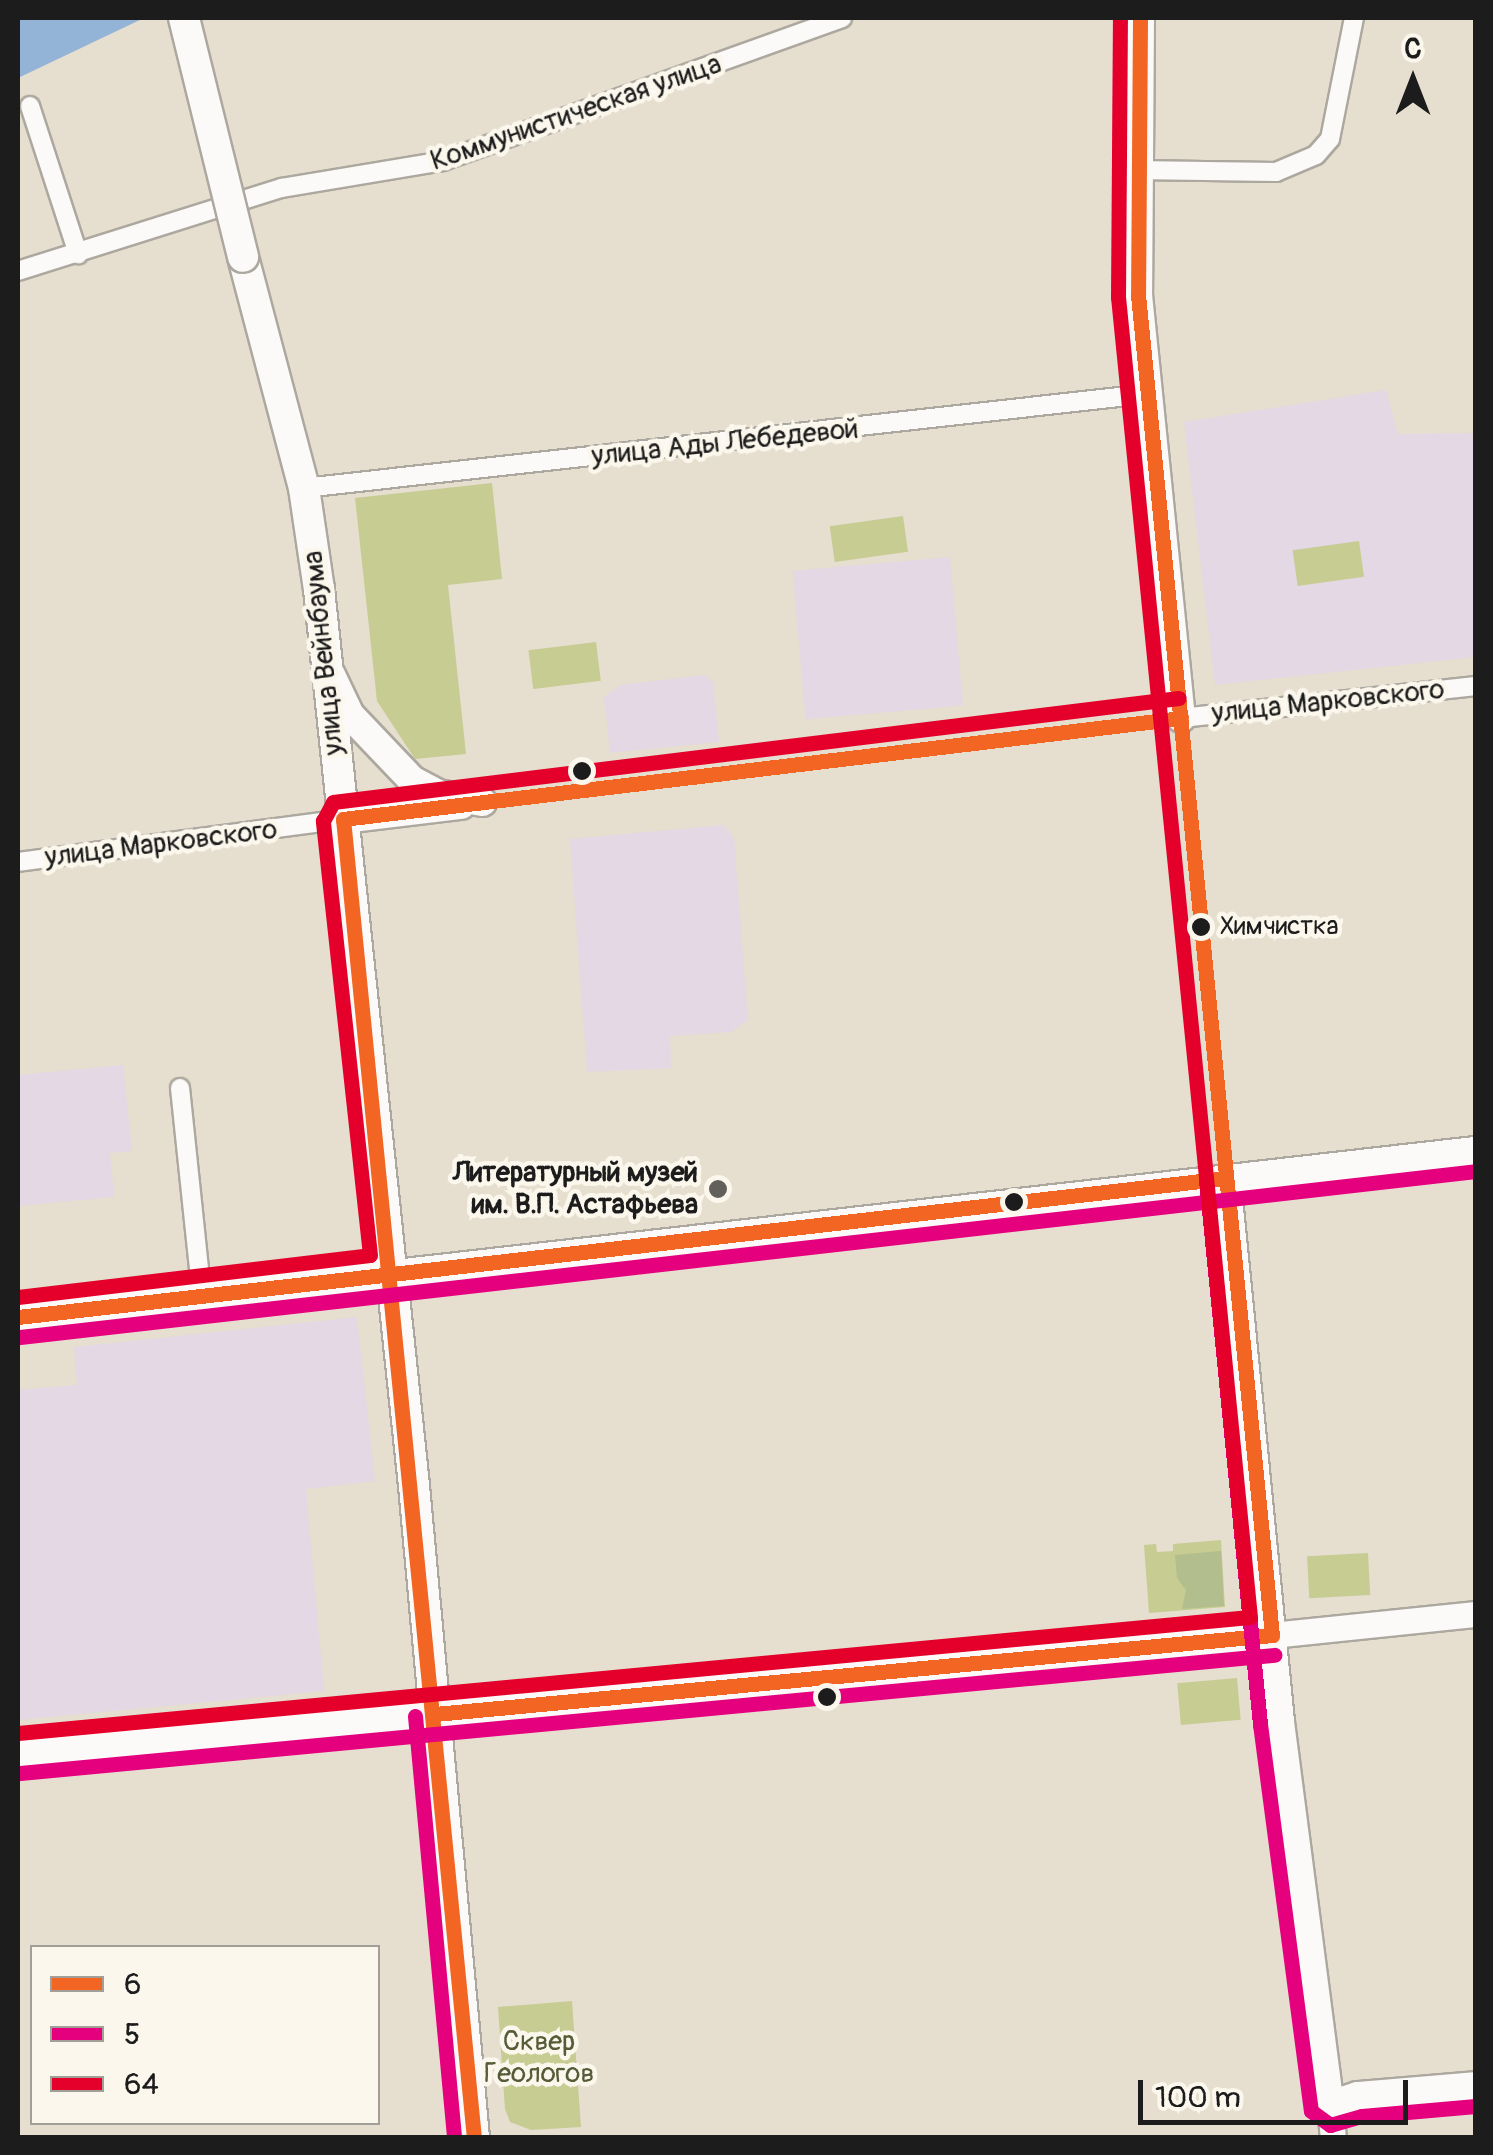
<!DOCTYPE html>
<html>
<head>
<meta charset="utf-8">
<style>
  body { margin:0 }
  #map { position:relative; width:1493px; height:2155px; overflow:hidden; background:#e6decf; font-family:Pangolin,sans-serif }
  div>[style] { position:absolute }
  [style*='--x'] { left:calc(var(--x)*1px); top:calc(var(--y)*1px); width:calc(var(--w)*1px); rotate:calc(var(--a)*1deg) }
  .built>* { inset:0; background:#e3d8e3; transform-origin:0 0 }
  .green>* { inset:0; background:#c6cc92; transform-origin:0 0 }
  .forest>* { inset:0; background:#b2be8d }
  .water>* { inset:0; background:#94b4d7 }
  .roads { filter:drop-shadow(2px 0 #ada89f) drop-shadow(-2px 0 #ada89f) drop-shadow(0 2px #ada89f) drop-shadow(0 -2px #ada89f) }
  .minor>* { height:18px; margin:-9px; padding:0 9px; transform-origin:9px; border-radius:9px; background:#fbfaf8 }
  .secondary>* { height:25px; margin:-12.5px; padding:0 12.5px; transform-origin:12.5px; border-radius:12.5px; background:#fbfaf8 }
  .primary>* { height:28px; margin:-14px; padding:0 14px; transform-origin:14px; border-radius:14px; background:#fbfaf8 }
  .trunk>* { height:30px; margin:-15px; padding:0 15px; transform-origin:15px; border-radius:15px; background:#fbfaf8 }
  .bridges { filter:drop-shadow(2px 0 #ada89f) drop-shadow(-2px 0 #ada89f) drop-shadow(0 2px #ada89f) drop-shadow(0 -2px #ada89f) }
  .trunk-bridge>* { height:30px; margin:-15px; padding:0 15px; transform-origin:15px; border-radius:15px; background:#fbfaf8 }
  .bus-1>* { height:15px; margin:-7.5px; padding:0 7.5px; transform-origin:7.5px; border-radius:7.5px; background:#f26522 }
  .bus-2>* { height:15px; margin:-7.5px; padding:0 7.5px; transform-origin:7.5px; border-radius:7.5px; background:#e5007d }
  .bus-3>* { height:15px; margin:-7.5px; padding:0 7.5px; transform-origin:7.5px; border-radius:7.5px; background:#e4002b }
  .dots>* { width:28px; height:28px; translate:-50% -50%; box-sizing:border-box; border:5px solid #fbf7ec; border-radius:50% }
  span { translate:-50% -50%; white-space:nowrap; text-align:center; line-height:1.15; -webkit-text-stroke:9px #fbf7ec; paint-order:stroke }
  .bus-label { font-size:26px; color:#1c1c1c }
  .left { translate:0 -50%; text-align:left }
  .street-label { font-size:28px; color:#1c1c1c }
  .poi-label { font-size:28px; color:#1c1c1c; font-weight:700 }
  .right { translate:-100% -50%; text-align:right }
  .park-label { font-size:28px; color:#555c38 }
  .frame { position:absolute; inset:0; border:20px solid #1c1c1c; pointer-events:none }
  .legend { position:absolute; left:30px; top:1945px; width:350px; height:180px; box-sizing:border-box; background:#fbf7ec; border:2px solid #a29f99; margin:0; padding:12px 18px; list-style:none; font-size:30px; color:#1c1c1c }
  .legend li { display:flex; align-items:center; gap:20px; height:50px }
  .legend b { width:50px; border:2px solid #a29f99 }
  .north { position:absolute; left:1363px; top:30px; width:100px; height:100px; -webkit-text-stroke:8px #fbf7ec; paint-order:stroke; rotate:0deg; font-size:28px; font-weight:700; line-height:40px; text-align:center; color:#1c1c1c }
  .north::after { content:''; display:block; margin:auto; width:35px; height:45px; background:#1c1c1c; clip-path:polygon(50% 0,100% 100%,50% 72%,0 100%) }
  .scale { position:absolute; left:1138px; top:2080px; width:270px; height:45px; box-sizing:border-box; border:5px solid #1c1c1c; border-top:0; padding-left:12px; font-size:30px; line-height:35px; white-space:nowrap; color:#1c1c1c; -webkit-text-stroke:8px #fbf7ec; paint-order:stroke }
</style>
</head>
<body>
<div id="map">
  <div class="built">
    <i style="clip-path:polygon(1386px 390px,1398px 434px,1475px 433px,1475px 657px,1215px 685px,1184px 422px)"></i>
    <i style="left:950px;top:557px;width:149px;height:158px;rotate:85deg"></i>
    <i style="clip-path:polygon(705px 675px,713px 682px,719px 742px,610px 753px,604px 697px,620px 685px)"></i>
    <i style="clip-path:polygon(724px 825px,734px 838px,748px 1020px,731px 1032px,670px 1036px,671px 1068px,587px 1072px,570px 839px)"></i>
    <i style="clip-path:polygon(123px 1065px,132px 1151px,110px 1153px,114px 1197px,18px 1206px,18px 1075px)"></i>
    <i style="clip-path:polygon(357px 1317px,375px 1481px,306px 1489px,324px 1691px,18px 1720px,18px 1390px,77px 1385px,74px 1347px)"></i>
  </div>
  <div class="green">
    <i style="clip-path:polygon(492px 483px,502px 579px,448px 585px,466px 754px,415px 759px,377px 701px,355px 498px)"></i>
    <i style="left:903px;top:516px;width:36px;height:74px;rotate:82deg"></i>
    <i style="left:1359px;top:541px;width:36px;height:67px;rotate:82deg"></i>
    <i style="left:596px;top:642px;width:39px;height:68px;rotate:83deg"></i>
    <i style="clip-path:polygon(1221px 1540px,1225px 1607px,1149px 1613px,1144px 1545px,1156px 1544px,1157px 1552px,1173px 1551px,1173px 1544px)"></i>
    <i style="left:1368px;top:1553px;width:42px;height:61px;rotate:87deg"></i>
    <i style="left:1237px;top:1678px;width:42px;height:60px;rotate:85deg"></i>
    <i style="clip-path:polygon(572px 2001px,581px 2127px,531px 2130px,510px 2122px,505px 2109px,498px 2007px)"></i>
  </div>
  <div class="forest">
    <i style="clip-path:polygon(1221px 1551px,1224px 1606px,1182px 1609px,1186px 1590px,1177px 1578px,1175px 1555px)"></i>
  </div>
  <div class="water">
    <i style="clip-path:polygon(18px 18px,144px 18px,18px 78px)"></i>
  </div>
  <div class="roads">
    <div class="minor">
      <i style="--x:30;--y:106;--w:156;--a:72"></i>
      <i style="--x:1134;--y:170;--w:142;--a:0.8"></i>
      <i style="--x:1276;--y:172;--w:43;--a:-23"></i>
      <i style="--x:1316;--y:155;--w:21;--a:-49"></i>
      <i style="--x:1330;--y:139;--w:123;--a:-78.8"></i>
      <i style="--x:18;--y:271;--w:277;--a:-17.5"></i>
      <i style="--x:282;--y:188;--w:163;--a:-9.5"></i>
      <i style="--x:443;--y:161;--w:424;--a:-19.7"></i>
      <i style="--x:304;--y:488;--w:847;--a:-6.37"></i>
      <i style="--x:1181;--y:718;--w:297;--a:-6.2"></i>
      <i style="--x:18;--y:862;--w:328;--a:-7.5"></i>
      <i style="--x:180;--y:1088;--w:209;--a:84"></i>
    </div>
    <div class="secondary">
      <i style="--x:1272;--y:1635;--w:205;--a:-5.9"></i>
      <i style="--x:1330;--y:2105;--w:33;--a:85"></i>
    </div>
    <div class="primary">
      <i style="--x:1140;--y:18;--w:277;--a:90.4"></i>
      <i style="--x:1138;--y:295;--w:425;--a:84.2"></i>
      <i style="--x:331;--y:675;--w:44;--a:64.6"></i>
      <i style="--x:350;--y:715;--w:90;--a:46.4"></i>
      <i style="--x:412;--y:780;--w:30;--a:28"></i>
      <i style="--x:438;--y:794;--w:45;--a:10.3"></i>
      <i style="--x:343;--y:819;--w:119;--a:-6.8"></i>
      <i style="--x:1226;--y:1178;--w:547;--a:84.33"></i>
      <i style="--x:1280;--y:1722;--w:386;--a:82.6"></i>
      <i style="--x:1330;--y:2105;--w:29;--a:-18"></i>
      <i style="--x:1358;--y:2096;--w:118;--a:-4.8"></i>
      <i style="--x:18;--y:1317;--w:1467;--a:-6.5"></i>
      <i style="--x:18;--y:1753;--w:1260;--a:-5.38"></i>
    </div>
    <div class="trunk">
      <i style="--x:243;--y:257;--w:239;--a:75.2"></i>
      <i style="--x:304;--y:488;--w:102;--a:81.6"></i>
      <i style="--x:319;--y:589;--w:902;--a:83.95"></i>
      <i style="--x:414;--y:1486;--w:655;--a:84.74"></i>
    </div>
  </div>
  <div class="bridges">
    <div class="trunk-bridge">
      <i style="--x:184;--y:18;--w:246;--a:76.1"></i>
    </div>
  </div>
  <div class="bus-1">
    <i style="--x:1140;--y:18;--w:277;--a:90.4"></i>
    <i style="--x:1138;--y:295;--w:1347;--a:84.29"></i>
    <i style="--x:18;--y:1317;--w:1216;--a:-6.56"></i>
    <i style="--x:435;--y:1714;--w:841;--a:-5.39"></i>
    <i style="--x:474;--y:2138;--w:1325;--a:-95.67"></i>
    <i style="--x:343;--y:819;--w:844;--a:-6.87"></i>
  </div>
  <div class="bus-2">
    <i style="--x:1206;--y:1180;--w:547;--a:84.33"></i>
    <i style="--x:1260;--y:1724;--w:390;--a:82.5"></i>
    <i style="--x:1311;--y:2111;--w:24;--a:36"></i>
    <i style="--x:1330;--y:2125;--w:33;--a:-16"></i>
    <i style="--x:1362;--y:2116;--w:114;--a:-5"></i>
    <i style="--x:20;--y:1337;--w:1465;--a:-6.5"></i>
    <i style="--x:415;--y:1716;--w:424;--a:84.7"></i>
    <i style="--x:20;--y:1773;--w:1260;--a:-5.38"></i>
  </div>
  <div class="bus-3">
    <i style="--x:18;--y:1297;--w:354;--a:-6.8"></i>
    <i style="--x:370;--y:1255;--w:437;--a:-96.2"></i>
    <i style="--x:323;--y:821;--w:21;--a:-62"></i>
    <i style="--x:333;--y:802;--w:852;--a:-7.01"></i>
    <i style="--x:18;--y:1733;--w:1237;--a:-5.38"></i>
    <i style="--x:1250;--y:1617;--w:1327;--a:-95.71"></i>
    <i style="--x:1118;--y:297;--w:279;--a:-89.6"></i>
  </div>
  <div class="dots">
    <i style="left:582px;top:771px;background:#1c1c1c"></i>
    <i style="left:1201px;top:927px;background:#1c1c1c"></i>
    <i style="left:718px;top:1189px;background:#63605b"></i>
    <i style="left:1014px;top:1202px;background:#1c1c1c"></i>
    <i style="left:827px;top:1697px;background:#1c1c1c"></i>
  </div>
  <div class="bus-label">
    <span class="left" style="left:1220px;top:927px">Химчистка</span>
  </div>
  <div class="street-label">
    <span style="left:576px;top:113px;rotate:-19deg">Коммунистическая улица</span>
    <span style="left:725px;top:443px;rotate:-6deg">улица Ады Лебедевой</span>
    <span style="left:324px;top:653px;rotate:-96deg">улица Вейнбаума</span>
    <span style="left:1328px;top:702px;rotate:-6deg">улица Марковского</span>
    <span style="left:161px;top:844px;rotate:-7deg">улица Марковского</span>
  </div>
  <div class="poi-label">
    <span class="right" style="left:698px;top:1189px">Литературный музей<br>им. В.П. Астафьева</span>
  </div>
  <div class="park-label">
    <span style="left:539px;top:2058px">Сквер<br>Геологов</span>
  </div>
  <div class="frame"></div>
  <ul class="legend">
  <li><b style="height:12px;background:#f26522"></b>6</li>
  <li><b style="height:12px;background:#e5007d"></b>5</li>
  <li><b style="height:12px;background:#e4002b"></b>64</li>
  </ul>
  <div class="north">С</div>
  <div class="scale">100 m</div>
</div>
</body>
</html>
